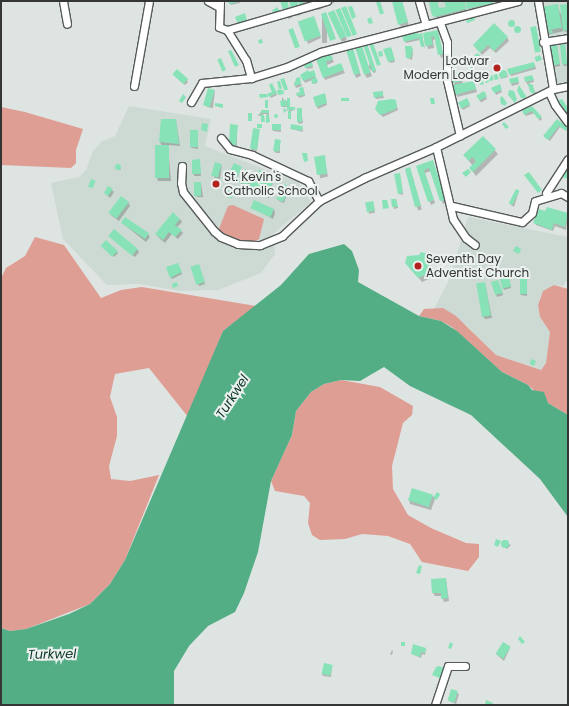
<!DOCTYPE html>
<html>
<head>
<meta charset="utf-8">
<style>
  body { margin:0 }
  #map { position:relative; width:569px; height:706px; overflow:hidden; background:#dee4e1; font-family:Poppins,sans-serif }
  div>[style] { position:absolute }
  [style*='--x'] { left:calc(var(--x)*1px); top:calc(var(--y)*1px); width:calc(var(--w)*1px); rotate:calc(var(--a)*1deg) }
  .built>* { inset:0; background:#cddad3 }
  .green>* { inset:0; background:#df9e94 }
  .water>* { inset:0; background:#53ae86 }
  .shadow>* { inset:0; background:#0003; transform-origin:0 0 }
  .building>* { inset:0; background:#87e2b8; transform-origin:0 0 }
  .round { border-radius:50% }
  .roads { filter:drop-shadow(1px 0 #565b59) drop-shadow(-1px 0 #565b59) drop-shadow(0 1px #565b59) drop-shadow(0 -1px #565b59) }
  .minor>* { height:7px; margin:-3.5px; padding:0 3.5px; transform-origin:3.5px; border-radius:3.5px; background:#fff }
  .dots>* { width:11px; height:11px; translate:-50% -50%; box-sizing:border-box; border:2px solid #ebf1ee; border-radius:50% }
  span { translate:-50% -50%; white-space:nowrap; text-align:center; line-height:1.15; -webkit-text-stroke:4px #ebf1ee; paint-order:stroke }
  .poi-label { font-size:12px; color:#343635 }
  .right { translate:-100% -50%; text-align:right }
  .left { translate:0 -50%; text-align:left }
  .water-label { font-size:13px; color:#093323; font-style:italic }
  .frame { position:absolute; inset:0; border:2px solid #343635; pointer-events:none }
</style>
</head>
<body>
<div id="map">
  <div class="built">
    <i style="clip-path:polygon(427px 1px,499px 1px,432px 18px)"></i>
    <i style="clip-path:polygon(556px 1px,568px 1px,568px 36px,545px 38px,540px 3px)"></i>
    <i style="clip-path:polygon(568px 40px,568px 82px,555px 83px,546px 43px)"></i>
    <i style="clip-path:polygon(129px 106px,211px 119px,205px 146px,298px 182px,311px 202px,273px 234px,275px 254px,261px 273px,218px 290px,180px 291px,139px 284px,107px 285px,63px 239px,51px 183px,79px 177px,86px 170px,93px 151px,101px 142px,115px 136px)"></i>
    <i style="clip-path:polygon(468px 217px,568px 237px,568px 279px,563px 286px,554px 285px,541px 295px,538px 305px,540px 317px,550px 332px,546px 363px,541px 370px,496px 355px,466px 325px,434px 309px,449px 280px)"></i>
  </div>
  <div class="green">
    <i style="clip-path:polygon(1px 107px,25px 112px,83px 129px,76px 150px,76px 163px,71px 168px,1px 165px)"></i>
    <i style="clip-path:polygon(233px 205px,264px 219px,259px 239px,252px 244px,228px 238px,218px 231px,228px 206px)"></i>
    <i style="clip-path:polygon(35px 237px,64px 245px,101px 298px,121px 290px,142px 287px,256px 306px,223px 331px,188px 417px,149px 368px,115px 374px,110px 397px,117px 417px,117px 436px,109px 466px,111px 479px,130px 481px,159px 475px,125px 560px,110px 584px,90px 604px,26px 629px,10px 631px,1px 628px,1px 278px,6px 268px,25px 256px)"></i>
    <i style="clip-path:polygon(554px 285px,568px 289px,568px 415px,548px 403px,528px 385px,502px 372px,452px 327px,441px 321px,419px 316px,424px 309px,443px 308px,456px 316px,496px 355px,541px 370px,546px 363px,550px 332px,540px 317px,538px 305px,543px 291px)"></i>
    <i style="clip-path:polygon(341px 380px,380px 387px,413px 406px,412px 415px,403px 423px,392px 466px,393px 489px,408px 515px,431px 528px,466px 543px,479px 544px,479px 557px,468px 571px,422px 562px,410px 544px,388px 536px,362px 534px,345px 539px,320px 540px,312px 535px,308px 523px,310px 503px,304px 496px,275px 491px,271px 481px,292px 435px,296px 411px,311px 392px,324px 384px)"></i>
  </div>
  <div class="water">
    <i style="clip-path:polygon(344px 244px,352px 251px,359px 270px,358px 282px,419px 316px,441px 321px,457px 331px,502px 372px,528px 385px,532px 390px,544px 392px,548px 403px,568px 415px,568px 517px,540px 479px,471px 415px,410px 386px,384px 367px,360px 381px,341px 380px,324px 384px,311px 392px,296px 411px,292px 435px,271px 481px,258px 552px,244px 593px,235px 612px,208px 626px,189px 646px,174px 671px,174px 705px,1px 705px,1px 628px,10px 631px,26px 629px,69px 614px,90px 604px,110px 584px,125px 560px,223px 331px,281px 285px,309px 254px)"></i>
  </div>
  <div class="shadow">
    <i style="clip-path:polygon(229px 1px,240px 1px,240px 3px,231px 5px)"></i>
    <i style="clip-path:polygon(281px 1px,287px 1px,292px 18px,288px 19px)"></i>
    <i style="clip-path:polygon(290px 1px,297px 1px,301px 15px,295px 16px)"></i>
    <i style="clip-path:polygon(299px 1px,311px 1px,313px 8px,303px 12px)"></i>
    <i style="clip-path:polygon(313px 1px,320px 1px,322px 9px,317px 10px)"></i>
    <i style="clip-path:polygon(330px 1px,334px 1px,334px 3px,331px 4px)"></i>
    <i style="clip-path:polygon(393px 1px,402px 1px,409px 26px,401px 28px)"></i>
    <i style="clip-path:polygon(430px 1px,437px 1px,439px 9px,447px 7px,445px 1px,464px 1px,467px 12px,438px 20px,433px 14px)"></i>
    <i style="clip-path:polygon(466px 1px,493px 1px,494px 6px,470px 12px)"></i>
    <i style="clip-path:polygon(495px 1px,509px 1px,497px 5px)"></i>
    <i style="clip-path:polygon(558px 5px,560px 14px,568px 5px,568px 33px,564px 31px,547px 35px,547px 30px)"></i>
    <i style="clip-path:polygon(329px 14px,336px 15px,347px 40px,342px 42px)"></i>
    <i style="left:322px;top:15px;width:5px;height:28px"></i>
    <i style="clip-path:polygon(315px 19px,321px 38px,308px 44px,307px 41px)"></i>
    <i style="clip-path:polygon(513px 21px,514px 24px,510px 24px,510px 22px)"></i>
    <i style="clip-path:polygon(518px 27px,520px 31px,518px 32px,515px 28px)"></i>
    <i style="clip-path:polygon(437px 31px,444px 57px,441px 58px,436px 39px,433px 40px,434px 48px,428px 49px,424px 34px)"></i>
    <i style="clip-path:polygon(422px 35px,425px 49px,420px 40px,406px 43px,405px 41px)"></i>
    <i style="clip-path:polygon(507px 37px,509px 41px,496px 53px,490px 48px,482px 55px,474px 45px)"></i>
    <i style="clip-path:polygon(564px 45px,567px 66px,564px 66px,563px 64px)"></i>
    <i style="clip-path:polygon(557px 46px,560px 66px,554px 67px,552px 65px)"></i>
    <i style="clip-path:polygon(368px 47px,376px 72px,374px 73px,369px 68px,372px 76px,367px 78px,365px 75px,370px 63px)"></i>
    <i style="clip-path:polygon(406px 47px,410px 47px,413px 52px,412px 60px,407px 58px)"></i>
    <i style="clip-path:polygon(391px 48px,395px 62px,390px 63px,387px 56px)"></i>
    <i style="clip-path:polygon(347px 51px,354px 53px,361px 76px,356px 78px)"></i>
    <i style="clip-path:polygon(477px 54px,482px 59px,471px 70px,467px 66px)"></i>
    <i style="clip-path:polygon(332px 58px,334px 62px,327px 65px,328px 69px,342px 68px,345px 73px,325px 80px,317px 60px)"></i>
    <i style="clip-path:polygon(305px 63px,312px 63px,313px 68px,307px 69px)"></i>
    <i style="clip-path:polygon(535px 65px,536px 69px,511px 76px,510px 74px)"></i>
    <i style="clip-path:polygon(506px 71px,508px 77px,501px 79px,499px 74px)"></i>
    <i style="clip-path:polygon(314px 73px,317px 83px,314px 84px,312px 80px,305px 83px,301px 75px)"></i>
    <i style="clip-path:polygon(461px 74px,463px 84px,474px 82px,477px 92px,457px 97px,454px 83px)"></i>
    <i style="clip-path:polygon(175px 76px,187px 80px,188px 82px,185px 85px)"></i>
    <i style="clip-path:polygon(533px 78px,534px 82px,529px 83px,536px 93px,534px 95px,526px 82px)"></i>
    <i style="clip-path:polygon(299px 79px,302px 86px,296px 88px,294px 83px)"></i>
    <i style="clip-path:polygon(518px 80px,519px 84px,512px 86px,511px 84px)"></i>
    <i style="clip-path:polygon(272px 85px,277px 95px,271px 98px,269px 94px,273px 92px)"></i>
    <i style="clip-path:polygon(499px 86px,502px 92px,496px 95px,493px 88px)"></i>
    <i style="clip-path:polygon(303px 88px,305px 96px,299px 98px,297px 94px,301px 93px)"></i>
    <i style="clip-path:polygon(215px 90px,213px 108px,207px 107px,206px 105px)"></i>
    <i style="clip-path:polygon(382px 92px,384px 98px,376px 99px,375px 97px)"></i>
    <i style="left:483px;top:92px;width:8px;height:7px;rotate:60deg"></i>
    <i style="clip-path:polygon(325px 94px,327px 105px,318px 109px,314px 98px)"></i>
    <i style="clip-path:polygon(282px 97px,285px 101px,290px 100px,290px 108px,295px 109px,290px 112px,291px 120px,289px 110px,285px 111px,285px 110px,288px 110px,288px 107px,282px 107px)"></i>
    <i style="clip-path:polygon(467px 99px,470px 106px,463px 110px,460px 103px)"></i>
    <i style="clip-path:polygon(395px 101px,398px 110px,383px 117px,378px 112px)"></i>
    <i style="clip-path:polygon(532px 107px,541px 117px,542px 119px,540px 121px,535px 113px,526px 116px,523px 111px)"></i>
    <i style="clip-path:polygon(301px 109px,303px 123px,299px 124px,298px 122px)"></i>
    <i style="clip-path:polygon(261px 112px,269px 112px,269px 123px,267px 114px,263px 114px,263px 123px,262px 116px,258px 116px)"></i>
    <i style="clip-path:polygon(176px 120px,180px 146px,168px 145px,171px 181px,158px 181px,157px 178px,162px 146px,160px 142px)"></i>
    <i style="clip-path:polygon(557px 120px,568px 131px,560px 127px,550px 141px,546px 138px)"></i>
    <i style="clip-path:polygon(281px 125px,281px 132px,273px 131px,272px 129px)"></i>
    <i style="clip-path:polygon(237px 126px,237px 146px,231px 146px,230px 144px)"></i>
    <i style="clip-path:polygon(302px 126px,303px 132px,291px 129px)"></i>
    <i style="clip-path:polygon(259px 130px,257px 151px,252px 150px,251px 149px)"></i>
    <i style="clip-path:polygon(197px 131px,198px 149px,192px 148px,191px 147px)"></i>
    <i style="clip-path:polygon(483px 137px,498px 154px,476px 176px,470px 168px,473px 166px,465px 156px)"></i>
    <i style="clip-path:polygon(280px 141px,280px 153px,276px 153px,274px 151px)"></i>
    <i style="left:324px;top:156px;width:21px;height:8px;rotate:79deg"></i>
    <i style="clip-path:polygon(199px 160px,201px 176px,194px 176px,193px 161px)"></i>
    <i style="clip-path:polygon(433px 164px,446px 203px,443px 204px,431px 171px,425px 173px,435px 203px,431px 205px,418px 166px)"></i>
    <i style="clip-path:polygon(222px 165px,220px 179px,215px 178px,214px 176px)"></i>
    <i style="clip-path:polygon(119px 166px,121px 170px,118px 170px,117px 167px)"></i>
    <i style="clip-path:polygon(241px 167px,236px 181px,230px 178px,229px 176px)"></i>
    <i style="left:410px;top:168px;width:43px;height:4px;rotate:74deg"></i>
    <i style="clip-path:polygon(252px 173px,252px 178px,259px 182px,257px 178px,274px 178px,272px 186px,270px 185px,272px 190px,269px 198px,251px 190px,251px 182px,247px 187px,241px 184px,240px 182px)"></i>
    <i style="clip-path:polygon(396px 174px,400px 176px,403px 195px,399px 194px)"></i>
    <i style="clip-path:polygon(201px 183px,203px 197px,197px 197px,196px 195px)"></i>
    <i style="clip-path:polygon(109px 188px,114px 192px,110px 198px,105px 193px)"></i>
    <i style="clip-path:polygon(289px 188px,284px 203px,279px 201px,278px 199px)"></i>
    <i style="clip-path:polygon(519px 191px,514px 207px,511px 205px,510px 203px)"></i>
    <i style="clip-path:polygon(228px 192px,231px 193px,231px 197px,227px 196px)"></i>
    <i style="clip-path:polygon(392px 200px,396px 200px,398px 208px,394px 209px)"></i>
    <i style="clip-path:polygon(128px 202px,130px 206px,119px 221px,112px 216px,110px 213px)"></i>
    <i style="left:373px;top:202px;width:11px;height:6px;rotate:80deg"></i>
    <i style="clip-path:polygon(252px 208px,274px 209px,275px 213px,273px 219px)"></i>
    <i style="clip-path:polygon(547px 208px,568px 214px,566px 230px,555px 226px,553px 231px,536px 225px,535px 223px,548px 213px)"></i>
    <i style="clip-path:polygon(180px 219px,182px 222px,177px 227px,183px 233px,178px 239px,172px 234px,165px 243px,158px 237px,156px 234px)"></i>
    <i style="clip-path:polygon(122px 223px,148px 234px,150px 237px,146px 242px)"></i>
    <i style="clip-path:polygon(110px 236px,137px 249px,139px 252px,135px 257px)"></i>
    <i style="clip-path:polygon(103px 248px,117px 251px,118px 253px,114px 257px)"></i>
    <i style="clip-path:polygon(429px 255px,432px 268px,429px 279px,422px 282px,406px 263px)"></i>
    <i style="clip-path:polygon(179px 266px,182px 274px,172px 279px,171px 278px)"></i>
    <i style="clip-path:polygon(199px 267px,205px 284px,199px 286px,198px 284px)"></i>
    <i style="clip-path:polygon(508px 274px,511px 288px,504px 290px,503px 288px)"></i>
    <i style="clip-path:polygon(527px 276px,527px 296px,521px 295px,520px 293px)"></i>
    <i style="clip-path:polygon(485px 283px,492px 318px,485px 319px,483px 316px)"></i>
    <i style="clip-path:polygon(492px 283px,499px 283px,503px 295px,497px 297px)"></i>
    <i style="clip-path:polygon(433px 496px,435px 499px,431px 510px,410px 504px,409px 500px)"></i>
    <i style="clip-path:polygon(503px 541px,511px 545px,507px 549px,502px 544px)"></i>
    <i style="clip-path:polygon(446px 579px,449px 601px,444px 602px,442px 596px,435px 596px,433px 593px)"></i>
    <i style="clip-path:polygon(510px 648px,504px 661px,496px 654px)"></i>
    <i style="clip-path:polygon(426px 649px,425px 655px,422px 654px,421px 658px,412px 654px)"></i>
    <i style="clip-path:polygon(392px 650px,393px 651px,392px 655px,390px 654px)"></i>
    <i style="clip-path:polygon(332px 666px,331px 677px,323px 676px,322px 674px)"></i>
    <i style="clip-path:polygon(452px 690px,459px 694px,456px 704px,449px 701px)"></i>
  </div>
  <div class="building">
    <i style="clip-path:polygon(228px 1px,238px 1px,238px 2px,229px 4px)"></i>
    <i style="clip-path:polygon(280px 1px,287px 1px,291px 14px,285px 16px)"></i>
    <i style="clip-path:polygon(289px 1px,297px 1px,300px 11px,292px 13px)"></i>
    <i style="clip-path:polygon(298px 1px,303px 1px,304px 6px,300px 7px)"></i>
    <i style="left:380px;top:1px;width:13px;height:4px;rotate:72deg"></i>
    <i style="clip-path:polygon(392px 1px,402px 1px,408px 22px,398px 25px)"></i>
    <i style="clip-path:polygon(429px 1px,437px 1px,439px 8px,446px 7px,444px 1px,464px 1px,466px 9px,435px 17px,432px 15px)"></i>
    <i style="clip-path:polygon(465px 1px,493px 1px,493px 3px,467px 9px)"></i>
    <i style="left:558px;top:4px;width:24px;height:16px;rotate:81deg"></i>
    <i style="clip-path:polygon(568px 4px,568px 30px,563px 31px,560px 5px)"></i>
    <i style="clip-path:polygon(346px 6px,357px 34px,353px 36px,341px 8px)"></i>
    <i style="clip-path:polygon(352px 6px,356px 17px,352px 19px,348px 7px)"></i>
    <i style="left:277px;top:7px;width:9px;height:6px;rotate:54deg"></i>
    <i style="left:340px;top:8px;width:30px;height:5px;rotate:67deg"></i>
    <i style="left:334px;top:10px;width:29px;height:7px;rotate:65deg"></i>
    <i style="clip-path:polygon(326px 12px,336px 39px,330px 41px,321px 14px)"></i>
    <i style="clip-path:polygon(245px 13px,247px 21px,238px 24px,235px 17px)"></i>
    <i style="left:314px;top:16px;width:21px;height:17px;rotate:71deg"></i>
    <i style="clip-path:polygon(371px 17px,373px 23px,369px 24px,367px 19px)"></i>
    <i style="clip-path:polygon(474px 17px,475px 20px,467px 23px,466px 21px)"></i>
    <i class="round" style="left:507.5px;top:19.5px;width:7px;height:7px"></i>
    <i style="clip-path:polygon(494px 23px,508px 37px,494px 51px,488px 45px,480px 53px,473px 45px)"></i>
    <i class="round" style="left:513.5px;top:25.5px;width:7px;height:7px"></i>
    <i style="left:536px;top:26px;width:26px;height:6px;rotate:79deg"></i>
    <i style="left:293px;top:28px;width:20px;height:5px;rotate:70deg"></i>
    <i style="clip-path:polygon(438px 30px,443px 54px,438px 55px,434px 36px,431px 37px,433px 45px,425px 46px,423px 33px)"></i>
    <i style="clip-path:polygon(552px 30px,553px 33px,546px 34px,546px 31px)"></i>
    <i style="clip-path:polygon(417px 32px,419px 38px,404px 42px,402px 35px)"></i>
    <i style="clip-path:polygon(422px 33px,424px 47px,421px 47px,418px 34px)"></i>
    <i style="left:262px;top:39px;width:4px;height:4px;rotate:76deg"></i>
    <i style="left:373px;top:43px;width:23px;height:4px;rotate:70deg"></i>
    <i style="left:367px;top:44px;width:28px;height:4px;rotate:71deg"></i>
    <i style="left:565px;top:44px;width:20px;height:5px;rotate:84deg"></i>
    <i style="clip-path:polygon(557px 45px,560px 64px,551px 66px,549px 46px)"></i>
    <i style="left:362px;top:46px;width:28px;height:7px;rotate:72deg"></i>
    <i style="clip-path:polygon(405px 46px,411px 46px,413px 49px,411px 58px,406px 58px)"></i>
    <i style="clip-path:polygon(391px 47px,395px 60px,388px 62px,383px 49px)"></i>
    <i style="clip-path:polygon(353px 48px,360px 73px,354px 75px,346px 50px)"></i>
    <i style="clip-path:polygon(231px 50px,239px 65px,235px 67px,228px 51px)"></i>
    <i style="left:382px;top:51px;width:5px;height:4px;rotate:79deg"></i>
    <i style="clip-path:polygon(477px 53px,481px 56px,470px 69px,466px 65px)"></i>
    <i style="clip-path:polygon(331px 54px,333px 59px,326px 62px,328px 68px,341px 63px,344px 70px,323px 78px,316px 59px)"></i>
    <i style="left:540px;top:55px;width:5px;height:6px;rotate:68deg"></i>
    <i style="left:221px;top:58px;width:13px;height:4px;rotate:67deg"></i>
    <i style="clip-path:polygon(311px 60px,313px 66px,305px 68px,303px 63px)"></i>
    <i style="clip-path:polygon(534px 62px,535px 67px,509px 75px,507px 69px)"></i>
    <i style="left:177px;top:69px;width:15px;height:7px;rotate:42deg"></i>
    <i class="round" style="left:499px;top:70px;width:8px;height:8px"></i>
    <i style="clip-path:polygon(308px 70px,309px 72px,314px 70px,316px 76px,303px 81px,300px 75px)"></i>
    <i style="left:461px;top:71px;width:10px;height:10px;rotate:79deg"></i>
    <i style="left:497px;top:74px;width:5px;height:4px;rotate:68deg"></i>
    <i style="left:492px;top:75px;width:5px;height:4px;rotate:68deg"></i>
    <i style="clip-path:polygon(532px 75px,534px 80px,525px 82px,524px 77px)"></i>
    <i style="clip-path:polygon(300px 77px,301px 84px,294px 86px,296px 78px)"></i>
    <i style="clip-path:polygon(316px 77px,318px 82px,312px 84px,311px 79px)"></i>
    <i style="clip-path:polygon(488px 77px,489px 82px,486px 83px,484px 78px)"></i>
    <i style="left:518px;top:77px;width:5px;height:9px;rotate:79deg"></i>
    <i style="left:284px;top:78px;width:12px;height:4px;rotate:70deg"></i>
    <i style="clip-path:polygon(482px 79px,484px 84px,480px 85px,478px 80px)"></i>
    <i style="left:280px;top:81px;width:8px;height:3px;rotate:76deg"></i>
    <i style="clip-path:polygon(474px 81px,476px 89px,455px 95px,452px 85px)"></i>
    <i style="clip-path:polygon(272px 83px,277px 93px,269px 97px,267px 94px,272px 92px,269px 85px)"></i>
    <i style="clip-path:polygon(528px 83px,533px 85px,535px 94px,530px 92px)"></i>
    <i style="clip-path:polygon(500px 84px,502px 90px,494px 93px,491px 88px)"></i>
    <i style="clip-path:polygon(519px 85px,526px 96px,525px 99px,521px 98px,517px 91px)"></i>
    <i style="clip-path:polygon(303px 87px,305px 95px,297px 96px,296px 93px,300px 92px,299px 88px)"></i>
    <i style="left:208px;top:88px;width:7px;height:18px;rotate:16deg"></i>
    <i style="clip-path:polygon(277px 90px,283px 90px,284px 94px,278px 95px)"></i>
    <i style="clip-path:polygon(509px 90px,514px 91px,517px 99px,515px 103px,508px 95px)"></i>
    <i style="clip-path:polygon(383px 91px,383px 96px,374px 98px,373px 92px)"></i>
    <i style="left:484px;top:91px;width:6px;height:9px;rotate:59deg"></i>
    <i style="clip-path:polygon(325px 93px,327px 103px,316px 107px,313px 97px)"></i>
    <i style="clip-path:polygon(183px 94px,186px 97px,182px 103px,179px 101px)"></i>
    <i style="clip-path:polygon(259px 94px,267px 94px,268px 97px,260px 98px)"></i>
    <i style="clip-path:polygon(502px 96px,507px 103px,505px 106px,501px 104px,500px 98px)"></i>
    <i style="clip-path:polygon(287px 98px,290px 98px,290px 107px,295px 107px,295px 110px,287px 110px,284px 113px,283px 108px,287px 110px)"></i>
    <i style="left:349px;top:98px;width:3px;height:8px;rotate:90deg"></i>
    <i style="clip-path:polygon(430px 98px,434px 98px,435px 104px,431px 104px)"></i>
    <i style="left:467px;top:98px;width:7px;height:10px;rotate:63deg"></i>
    <i style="clip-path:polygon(392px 99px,396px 100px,397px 107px,394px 110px,380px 115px,375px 109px,378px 101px)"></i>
    <i style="clip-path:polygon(562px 99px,568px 108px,568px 117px,557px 101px)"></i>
    <i style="left:265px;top:100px;width:3px;height:8px"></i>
    <i style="left:286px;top:100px;width:6px;height:6px;rotate:81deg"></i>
    <i style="clip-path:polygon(215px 103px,223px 104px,223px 108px,215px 106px)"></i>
    <i style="clip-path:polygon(532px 106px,542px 117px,538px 119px,532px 111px,524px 115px,522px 110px)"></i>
    <i style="left:297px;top:108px;width:5px;height:14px"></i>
    <i style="left:269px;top:110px;width:3px;height:8px;rotate:90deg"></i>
    <i style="left:288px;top:111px;width:3px;height:8px"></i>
    <i style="left:248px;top:113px;width:4px;height:8px"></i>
    <i class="round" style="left:274px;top:114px;width:4px;height:4px"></i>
    <i style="clip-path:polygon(257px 114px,264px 115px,265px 122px,261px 122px,261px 116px)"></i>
    <i style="clip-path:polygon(266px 115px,269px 115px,270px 122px,266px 123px)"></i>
    <i style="clip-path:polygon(161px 119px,176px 119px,179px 144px,159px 142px)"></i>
    <i style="clip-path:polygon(557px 119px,568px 128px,566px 131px,559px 126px,548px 140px,543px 136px)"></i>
    <i style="clip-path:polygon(504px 122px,509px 127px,506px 129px,502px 124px)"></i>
    <i style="clip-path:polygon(202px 123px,208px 124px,207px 132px,201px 130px)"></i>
    <i style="clip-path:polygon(230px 124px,238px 125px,236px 145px,229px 144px)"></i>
    <i style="left:257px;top:124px;width:5px;height:4px"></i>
    <i style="left:272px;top:124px;width:9px;height:6px"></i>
    <i style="left:291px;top:124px;width:12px;height:5px;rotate:9deg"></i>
    <i style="left:253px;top:128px;width:7px;height:21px;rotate:8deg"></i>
    <i style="left:190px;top:130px;width:8px;height:17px"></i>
    <i style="clip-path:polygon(483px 136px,496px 149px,473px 172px,469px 168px,476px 161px,472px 157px,469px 161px,463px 155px)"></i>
    <i style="left:275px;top:139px;width:6px;height:12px;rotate:9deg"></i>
    <i style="left:155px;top:145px;width:14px;height:33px"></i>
    <i style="clip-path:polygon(302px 153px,307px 153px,308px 161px,304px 162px)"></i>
    <i style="clip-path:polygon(325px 155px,327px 174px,317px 175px,314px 157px)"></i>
    <i style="clip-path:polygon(200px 159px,201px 174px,192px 174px,192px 160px)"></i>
    <i style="clip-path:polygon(433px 160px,446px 200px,440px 201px,429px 168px,424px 170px,434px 200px,428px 202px,416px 166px)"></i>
    <i style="left:215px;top:162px;width:7px;height:14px;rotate:16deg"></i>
    <i style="left:234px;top:163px;width:9px;height:14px;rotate:27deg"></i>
    <i class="round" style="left:115px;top:164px;width:6px;height:6px"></i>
    <i style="clip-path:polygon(410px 167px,421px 206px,415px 207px,405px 169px)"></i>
    <i style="left:245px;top:169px;width:9px;height:14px;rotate:27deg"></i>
    <i style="clip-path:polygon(468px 169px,471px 172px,466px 177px,462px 173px)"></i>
    <i style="left:259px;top:170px;width:18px;height:9px;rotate:27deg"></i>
    <i style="clip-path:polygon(565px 170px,568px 171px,568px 179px,562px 177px)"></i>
    <i style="clip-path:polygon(529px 172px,542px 190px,538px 193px,524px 175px)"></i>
    <i style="clip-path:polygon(400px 173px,403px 193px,398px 194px,394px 174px)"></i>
    <i style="left:252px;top:178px;width:21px;height:10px;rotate:23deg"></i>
    <i style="left:91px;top:179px;width:5px;height:8px;rotate:22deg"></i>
    <i style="left:194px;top:182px;width:7px;height:14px"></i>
    <i style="clip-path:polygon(284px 184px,290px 187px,283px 202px,276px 199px)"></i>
    <i style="clip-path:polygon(108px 186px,113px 189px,108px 196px,104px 193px)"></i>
    <i style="left:516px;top:189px;width:4px;height:16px;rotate:27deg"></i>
    <i class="round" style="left:225.5px;top:190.5px;width:7px;height:7px"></i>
    <i style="left:121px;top:196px;width:10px;height:21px;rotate:37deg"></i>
    <i style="clip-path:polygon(391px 199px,396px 199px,398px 207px,392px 207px)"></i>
    <i style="left:254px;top:200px;width:22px;height:9px;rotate:24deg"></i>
    <i style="clip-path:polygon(382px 200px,387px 200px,389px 208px,383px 209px)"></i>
    <i style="left:373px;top:201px;width:10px;height:8px;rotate:79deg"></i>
    <i style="clip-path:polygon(547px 207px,568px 213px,565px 227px,554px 223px,552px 230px,533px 223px,539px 209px,545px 211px)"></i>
    <i style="clip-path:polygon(173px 212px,180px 219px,175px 225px,182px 230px,175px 237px,169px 232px,163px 240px,155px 234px)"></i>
    <i style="left:125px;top:217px;width:29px;height:7px;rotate:34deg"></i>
    <i style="left:114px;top:229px;width:31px;height:9px;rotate:40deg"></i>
    <i style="left:106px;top:240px;width:16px;height:8px;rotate:43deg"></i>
    <i style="clip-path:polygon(516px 246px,521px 249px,519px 254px,513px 251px)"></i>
    <i style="clip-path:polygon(421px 252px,429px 254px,427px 262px,430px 263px,427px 274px,418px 278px,405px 263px,407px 256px,419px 255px)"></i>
    <i style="clip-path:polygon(178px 263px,182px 272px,170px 278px,166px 267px)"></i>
    <i style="left:199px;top:264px;width:19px;height:9px;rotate:72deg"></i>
    <i style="left:507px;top:271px;width:16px;height:9px;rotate:75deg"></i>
    <i style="left:520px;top:275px;width:7px;height:19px"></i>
    <i style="clip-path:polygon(498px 280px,503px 293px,495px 295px,491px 282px)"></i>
    <i style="clip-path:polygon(177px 282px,178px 286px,173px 288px,172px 284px)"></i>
    <i style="left:485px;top:282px;width:34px;height:9px;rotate:80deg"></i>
    <i style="clip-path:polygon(531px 359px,536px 361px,534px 366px,530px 364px)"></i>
    <i style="left:412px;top:488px;width:22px;height:13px;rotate:18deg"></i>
    <i style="left:437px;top:492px;width:4px;height:7px;rotate:34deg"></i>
    <i style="clip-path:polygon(496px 539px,501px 541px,498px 547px,494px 545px)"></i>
    <i class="round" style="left:501px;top:540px;width:8px;height:8px"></i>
    <i style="clip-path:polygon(419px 565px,422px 566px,420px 574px,416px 573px)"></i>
    <i style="clip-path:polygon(446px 578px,448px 598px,441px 599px,441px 593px,432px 593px,431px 579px)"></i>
    <i style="clip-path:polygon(520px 636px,525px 642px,522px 644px,518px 639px)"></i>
    <i style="left:401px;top:642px;width:4px;height:4px"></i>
    <i style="clip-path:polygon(450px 642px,453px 644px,451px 649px,448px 648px)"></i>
    <i style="left:503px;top:642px;width:9px;height:14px;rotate:32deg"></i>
    <i style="clip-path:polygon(413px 644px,426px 648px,425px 653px,421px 652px,420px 657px,411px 654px)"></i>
    <i style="left:324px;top:663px;width:9px;height:11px;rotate:13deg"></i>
    <i style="clip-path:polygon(439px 666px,444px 668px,440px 678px,432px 675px,436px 667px)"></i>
    <i style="left:451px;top:689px;width:7px;height:12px;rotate:16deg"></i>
    <i style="clip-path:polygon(486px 700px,493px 703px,492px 705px,485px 705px)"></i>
  </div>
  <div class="roads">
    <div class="minor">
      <i style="--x:63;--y:1;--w:23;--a:80"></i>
      <i style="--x:208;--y:1;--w:13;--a:29"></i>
      <i style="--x:220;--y:1;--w:26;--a:92"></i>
      <i style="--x:219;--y:27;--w:9;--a:21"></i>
      <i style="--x:227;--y:30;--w:36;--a:58"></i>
      <i style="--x:246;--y:60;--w:19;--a:74"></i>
      <i style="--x:419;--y:1;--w:25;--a:74"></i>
      <i style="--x:538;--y:1;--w:89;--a:80.3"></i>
      <i style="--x:440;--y:23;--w:20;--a:70"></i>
      <i style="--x:447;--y:42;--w:38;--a:90"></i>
      <i style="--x:447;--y:80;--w:57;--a:76.9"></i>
      <i style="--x:227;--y:30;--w:104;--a:-16.2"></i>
      <i style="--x:543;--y:42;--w:25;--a:-9"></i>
      <i style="--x:134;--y:86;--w:86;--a:-80"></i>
      <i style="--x:549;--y:92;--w:14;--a:65"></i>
      <i style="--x:555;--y:105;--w:21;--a:53"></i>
      <i style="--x:191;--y:102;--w:22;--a:-60"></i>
      <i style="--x:202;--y:83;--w:49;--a:-5.8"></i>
      <i style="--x:251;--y:78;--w:38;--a:-17"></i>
      <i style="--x:287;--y:67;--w:37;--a:-24"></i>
      <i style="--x:321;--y:52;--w:203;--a:-14.5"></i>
      <i style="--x:221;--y:138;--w:14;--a:51"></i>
      <i style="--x:230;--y:149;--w:23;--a:15"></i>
      <i style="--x:252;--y:155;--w:62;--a:24.9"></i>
      <i style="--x:308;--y:181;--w:23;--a:61"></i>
      <i style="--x:436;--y:147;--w:74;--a:76.7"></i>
      <i style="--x:453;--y:219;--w:23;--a:56"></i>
      <i style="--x:466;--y:238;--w:11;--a:38"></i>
      <i style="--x:182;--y:166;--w:17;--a:93"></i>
      <i style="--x:181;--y:183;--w:9;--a:77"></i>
      <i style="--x:183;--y:192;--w:50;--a:51.5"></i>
      <i style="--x:214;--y:231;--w:9;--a:41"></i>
      <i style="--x:221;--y:237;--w:18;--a:22"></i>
      <i style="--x:238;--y:244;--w:22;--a:3"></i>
      <i style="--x:260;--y:245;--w:24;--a:-22"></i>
      <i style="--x:282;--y:236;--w:51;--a:-43.4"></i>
      <i style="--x:319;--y:201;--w:51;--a:-27.1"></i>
      <i style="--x:364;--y:178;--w:78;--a:-23.3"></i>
      <i style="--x:436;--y:147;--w:131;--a:-26.4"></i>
      <i style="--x:553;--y:89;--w:15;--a:-11"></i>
      <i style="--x:546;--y:193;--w:40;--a:-57.1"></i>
      <i style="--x:452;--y:206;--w:72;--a:12.9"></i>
      <i style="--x:522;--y:222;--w:13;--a:-42"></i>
      <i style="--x:532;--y:213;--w:12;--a:-76"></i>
      <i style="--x:535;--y:201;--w:27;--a:-17"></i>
      <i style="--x:561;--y:193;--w:8;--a:30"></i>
      <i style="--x:435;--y:705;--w:41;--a:-71.6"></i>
      <i style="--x:448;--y:666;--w:17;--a:0"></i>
    </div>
  </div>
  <div class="dots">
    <i style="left:497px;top:68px;background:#b3231d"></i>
    <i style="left:216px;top:184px;background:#b3231d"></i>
    <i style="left:418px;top:266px;background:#b3231d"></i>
  </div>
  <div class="poi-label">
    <span class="right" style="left:489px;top:68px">Lodwar<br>Modern Lodge</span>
    <span class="left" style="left:224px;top:184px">St. Kevin's<br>Catholic School</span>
    <span class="left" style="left:426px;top:266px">Seventh Day<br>Adventist Church</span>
  </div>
  <div class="water-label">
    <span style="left:233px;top:397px;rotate:-57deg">Turkwel</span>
    <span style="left:52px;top:655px;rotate:-1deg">Turkwel</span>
  </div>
  <div class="frame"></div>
</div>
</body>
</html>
